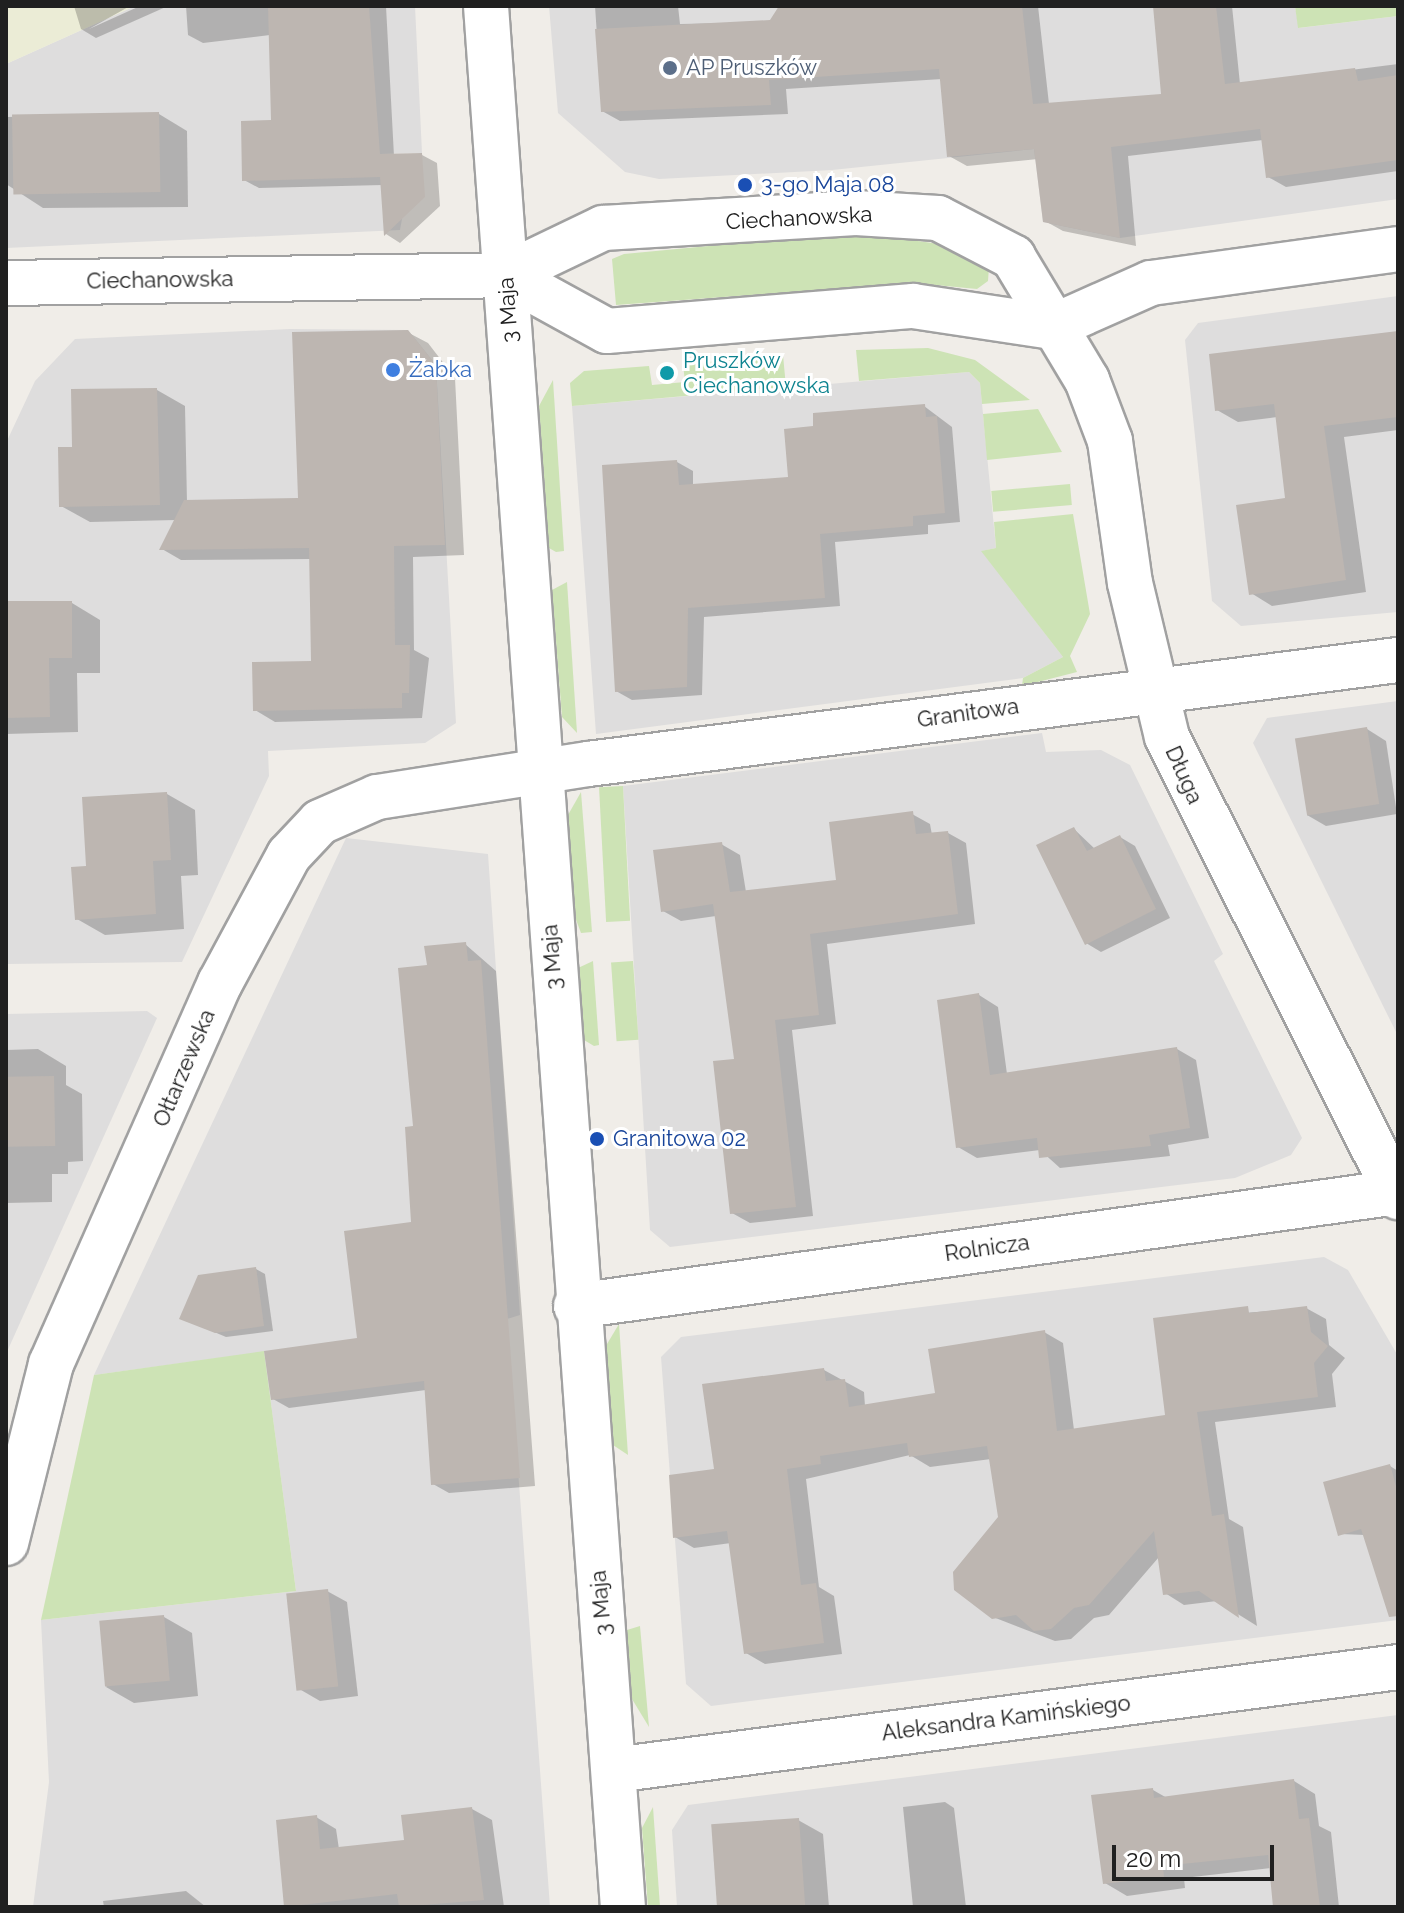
<!DOCTYPE html>
<html>
<head>
<meta charset="utf-8">
<style>
  body { margin:0 }
  #map { position:relative; width:1404px; height:1913px; overflow:hidden; background:#f0ede8; font-family:Raleway,sans-serif }
  div>[style] { position:absolute }
  [style*='--x'] { left:calc(var(--x)*1px); top:calc(var(--y)*1px); width:calc(var(--w)*1px); rotate:calc(var(--a)*1deg) }
  .residential>* { inset:0; background:#dedddd }
  .farmland>* { inset:0; background:#ebecd6 }
  .grass>* { inset:0; background:#cde3b5; transform-origin:0 0 }
  .shadow>* { inset:0; background:#0003 }
  .building>* { inset:0; background:#bdb6b1; transform-origin:0 0 }
  .roads { filter:drop-shadow(2px 0 #a1a1a1) drop-shadow(-2px 0 #a1a1a1) drop-shadow(0 2px #a1a1a1) drop-shadow(0 -2px #a1a1a1) }
  .minor>* { height:44px; margin:-22px; padding:0 22px; transform-origin:22px; border-radius:22px; background:#fff }
  .dots>* { width:22px; height:22px; translate:-50% -50%; box-sizing:border-box; border:4px solid #fff; border-radius:50% }
  span { translate:-50% -50%; white-space:nowrap; text-align:center; line-height:1.15; -webkit-text-stroke:6px #fff; paint-order:stroke }
  .service-label { font-size:22px; color:#4e5e75 }
  .left { translate:0 -50%; text-align:left }
  .transit-label { font-size:22px; color:#164399 }
  .street-label { font-size:22px; color:#202020 }
  .culture-label { font-size:22px; color:#0d838f }
  .shop-label { font-size:22px; color:#366cbe }
  .frame { position:absolute; inset:0; border:8px solid #202020; pointer-events:none }
  .scale { position:absolute; left:1112px; top:1845px; width:162px; height:36px; box-sizing:border-box; border:4px solid #202020; border-top:0; padding-left:10px; font-size:24px; line-height:28px; white-space:nowrap; color:#202020; -webkit-text-stroke:6px #fff; paint-order:stroke }
</style>
</head>
<body>
<div id="map">
  <div class="residential">
    <i style="clip-path:polygon(135px 6px,415px 6px,422px 153px,381px 154px,383px 218px,402px 219px,400px 230px,6px 248px,6px 64px)"></i>
    <i style="clip-path:polygon(549px 6px,1295px 6px,1299px 28px,1398px 16px,1398px 199px,1120px 238px,1043px 222px,1034px 149px,832px 170px,659px 179px,625px 172px,558px 113px)"></i>
    <i style="clip-path:polygon(1398px 296px,1398px 612px,1241px 626px,1212px 601px,1185px 340px,1198px 323px)"></i>
    <i style="clip-path:polygon(290px 329px,408px 330px,436px 365px,456px 723px,425px 743px,268px 751px,269px 776px,182px 962px,6px 964px,6px 443px,35px 381px,75px 339px)"></i>
    <i style="clip-path:polygon(969px 372px,980px 383px,996px 548px,982px 551px,1063px 657px,1023px 678px,596px 734px,572px 406px)"></i>
    <i style="clip-path:polygon(1398px 701px,1398px 1036px,1253px 743px,1267px 718px)"></i>
    <i style="clip-path:polygon(1042px 733px,1046px 752px,1101px 750px,1130px 765px,1223px 954px,1214px 961px,1302px 1138px,1291px 1155px,1235px 1178px,670px 1247px,650px 1230px,623px 786px)"></i>
    <i style="clip-path:polygon(346px 838px,488px 854px,520px 1315px,507px 1319px,550px 1907px,33px 1907px,49px 1782px,41px 1620px,296px 1591px,264px 1352px,94px 1375px)"></i>
    <i style="clip-path:polygon(147px 1011px,157px 1018px,6px 1354px,6px 1014px)"></i>
    <i style="clip-path:polygon(1324px 1257px,1348px 1270px,1398px 1356px,1398px 1620px,711px 1706px,686px 1684px,661px 1357px,681px 1337px)"></i>
    <i style="clip-path:polygon(1398px 1715px,1398px 1907px,677px 1907px,672px 1830px,688px 1805px)"></i>
  </div>
  <div class="farmland">
    <i style="clip-path:polygon(6px 6px,135px 6px,6px 64px)"></i>
  </div>
  <div class="grass">
    <i style="clip-path:polygon(1295px 6px,1398px 6px,1398px 16px,1298px 28px)"></i>
    <i style="clip-path:polygon(855px 232px,953px 246px,989px 267px,988px 281px,977px 289px,915px 283px,616px 305px,612px 259px,624px 254px)"></i>
    <i style="clip-path:polygon(928px 348px,975px 360px,1030px 400px,982px 404px,980px 383px,969px 372px,859px 381px,856px 350px)"></i>
    <i style="clip-path:polygon(783px 355px,786px 387px,572px 406px,570px 383px,584px 371px,649px 366px,652px 385px,685px 382px,683px 364px)"></i>
    <i style="clip-path:polygon(553px 380px,564px 551px,556px 552px,549px 548px,539px 406px)"></i>
    <i style="clip-path:polygon(1038px 409px,1062px 452px,987px 460px,983px 414px)"></i>
    <i style="left:1070px;top:484px;width:21px;height:79px;rotate:85deg"></i>
    <i style="clip-path:polygon(1073px 514px,1090px 614px,1070px 656px,1077px 672px,1022px 686px,1023px 678px,1063px 657px,981px 551px,996px 548px,994px 522px)"></i>
    <i style="clip-path:polygon(567px 582px,577px 733px,562px 717px,552px 590px)"></i>
    <i style="left:623px;top:786px;width:135px;height:24px;rotate:87deg"></i>
    <i style="clip-path:polygon(581px 792px,592px 932px,581px 933px,575px 917px,568px 815px)"></i>
    <i style="clip-path:polygon(593px 961px,599px 1045px,594px 1046px,584px 1040px,578px 968px)"></i>
    <i style="left:633px;top:961px;width:79px;height:22px;rotate:86deg"></i>
    <i style="clip-path:polygon(619px 1324px,628px 1455px,613px 1445px,604px 1349px)"></i>
    <i style="clip-path:polygon(264px 1351px,296px 1591px,41px 1620px,94px 1375px)"></i>
    <i style="clip-path:polygon(640px 1626px,649px 1727px,632px 1699px,627px 1630px)"></i>
    <i style="clip-path:polygon(653px 1807px,660px 1907px,648px 1907px,642px 1828px)"></i>
  </div>
  <div class="shadow">
    <i style="clip-path:polygon(74px 6px,130px 6px,89px 29px,140px 6px,168px 6px,96px 38px,81px 29px)"></i>
    <i style="clip-path:polygon(186px 6px,386px 6px,394px 156px,422px 155px,437px 163px,440px 206px,400px 243px,386px 234px,383px 185px,259px 188px,244px 180px,273px 122px,270px 35px,203px 43px,188px 35px)"></i>
    <i style="clip-path:polygon(595px 6px,678px 6px,680px 24px,771px 22px,781px 6px,1038px 6px,1049px 104px,1164px 96px,1155px 6px,1232px 6px,1240px 84px,1398px 64px,1398px 171px,1286px 187px,1268px 177px,1263px 140px,1128px 156px,1136px 246px,1063px 231px,1045px 221px,1038px 159px,967px 166px,949px 156px,942px 79px,786px 89px,788px 114px,620px 121px,602px 111px)"></i>
    <i style="clip-path:polygon(159px 114px,187px 131px,188px 207px,43px 208px,6px 184px,6px 117px)"></i>
    <i style="clip-path:polygon(407px 332px,428px 343px,455px 378px,464px 555px,413px 557px,414px 650px,429px 658px,422px 718px,275px 722px,255px 710px,313px 663px,311px 559px,181px 560px,162px 549px,176px 520px,90px 522px,61px 506px,74px 449px,157px 390px,185px 406px,187px 502px,300px 500px)"></i>
    <i style="clip-path:polygon(1398px 337px,1398px 430px,1344px 437px,1366px 592px,1272px 606px,1251px 593px,1288px 500px,1277px 417px,1238px 422px,1217px 410px)"></i>
    <i style="clip-path:polygon(924px 406px,952px 427px,960px 522px,928px 525px,928px 534px,835px 542px,840px 606px,704px 617px,702px 695px,632px 700px,616px 691px,677px 462px,693px 471px,693px 486px,790px 479px)"></i>
    <i style="clip-path:polygon(6px 603px,72px 603px,100px 620px,100px 673px,77px 673px,78px 732px,6px 734px)"></i>
    <i style="clip-path:polygon(1367px 729px,1386px 741px,1397px 814px,1326px 826px,1307px 815px)"></i>
    <i style="clip-path:polygon(167px 794px,195px 810px,198px 875px,181px 876px,184px 929px,105px 935px,77px 919px,88px 868px)"></i>
    <i style="clip-path:polygon(912px 814px,930px 824px,932px 835px,948px 833px,966px 843px,975px 924px,827px 944px,836px 1024px,792px 1030px,813px 1216px,750px 1223px,732px 1213px,736px 1061px,716px 916px,681px 921px,663px 911px,721px 844px,740px 855px,746px 892px,838px 882px)"></i>
    <i style="clip-path:polygon(1074px 829px,1095px 849px,1120px 837px,1135px 846px,1170px 918px,1101px 952px,1086px 943px)"></i>
    <i style="clip-path:polygon(465px 944px,496px 971px,535px 1486px,449px 1493px,433px 1484px,426px 1390px,289px 1408px,273px 1399px,360px 1340px,413px 1224px,429px 967px)"></i>
    <i style="clip-path:polygon(979px 995px,998px 1007px,1007px 1074px,1177px 1049px,1196px 1060px,1209px 1138px,1168px 1145px,1170px 1156px,1060px 1168px,1040px 1150px,977px 1158px,958px 1147px)"></i>
    <i style="clip-path:polygon(38px 1049px,66px 1066px,66px 1085px,82px 1094px,83px 1161px,68px 1162px,68px 1174px,52px 1174px,52px 1202px,6px 1203px,6px 1050px)"></i>
    <i style="clip-path:polygon(256px 1269px,265px 1274px,273px 1331px,226px 1337px,181px 1318px)"></i>
    <i style="clip-path:polygon(1306px 1308px,1326px 1319px,1329px 1345px,1345px 1358px,1332px 1374px,1336px 1407px,1215px 1422px,1229px 1519px,1243px 1527px,1257px 1626px,1217px 1601px,1184px 1605px,1165px 1593px,1159px 1557px,1109px 1615px,1094px 1618px,1071px 1639px,1055px 1641px,993px 1617px,1000px 1517px,991px 1459px,930px 1467px,910px 1455px,806px 1479px,819px 1587px,834px 1596px,842px 1654px,765px 1664px,746px 1653px,731px 1543px,694px 1548px,675px 1537px,716px 1471px,824px 1370px,864px 1392px,865px 1406px,937px 1395px,1044px 1332px,1063px 1343px,1074px 1430px,1167px 1417px,1155px 1320px)"></i>
    <i style="clip-path:polygon(1390px 1466px,1398px 1471px,1398px 1553px,1365px 1535px,1340px 1534px)"></i>
    <i style="clip-path:polygon(327px 1591px,347px 1602px,358px 1696px,320px 1701px,301px 1690px)"></i>
    <i style="clip-path:polygon(164px 1617px,192px 1633px,198px 1696px,134px 1703px,106px 1687px)"></i>
    <i style="clip-path:polygon(1294px 1781px,1315px 1794px,1319px 1826px,1331px 1832px,1339px 1907px,1275px 1907px,1271px 1868px,1184px 1878px,1185px 1888px,1127px 1896px,1105px 1883px,1153px 1790px,1167px 1798px)"></i>
    <i style="clip-path:polygon(945px 1802px,954px 1808px,966px 1907px,913px 1907px,903px 1807px)"></i>
    <i style="clip-path:polygon(472px 1809px,492px 1820px,504px 1907px,286px 1906px,316px 1817px,336px 1829px,339px 1849px,406px 1841px)"></i>
    <i style="clip-path:polygon(798px 1820px,823px 1834px,829px 1907px,718px 1907px,713px 1827px)"></i>
    <i style="clip-path:polygon(186px 1891px,206px 1907px,104px 1907px,103px 1901px)"></i>
  </div>
  <div class="building">
    <i style="clip-path:polygon(268px 6px,369px 6px,380px 154px,422px 153px,425px 197px,384px 236px,380px 177px,242px 181px,241px 121px,271px 120px)"></i>
    <i style="clip-path:polygon(779px 6px,1022px 6px,1033px 104px,1161px 94px,1153px 6px,1216px 6px,1225px 84px,1355px 68px,1358px 81px,1398px 75px,1398px 160px,1266px 178px,1260px 129px,1111px 147px,1120px 238px,1043px 222px,1034px 149px,947px 157px,939px 69px,769px 80px,771px 105px,601px 112px,595px 29px,770px 20px)"></i>
    <i style="left:159px;top:112px;width:80px;height:147px;rotate:89deg"></i>
    <i style="clip-path:polygon(408px 330px,436px 365px,445px 545px,394px 546px,395px 645px,410px 645px,409px 693px,402px 693px,402px 708px,253px 711px,252px 662px,311px 661px,309px 548px,159px 550px,184px 500px,298px 498px,292px 332px)"></i>
    <i style="clip-path:polygon(1398px 331px,1398px 417px,1324px 426px,1346px 580px,1249px 595px,1236px 505px,1285px 498px,1274px 404px,1215px 411px,1209px 354px)"></i>
    <i style="clip-path:polygon(157px 388px,160px 505px,59px 507px,58px 447px,72px 447px,71px 389px)"></i>
    <i style="clip-path:polygon(925px 404px,926px 417px,937px 416px,945px 513px,913px 516px,913px 526px,820px 534px,825px 598px,688px 608px,687px 687px,615px 692px,602px 465px,677px 460px,679px 485px,788px 477px,784px 429px,813px 426px,813px 413px)"></i>
    <i style="clip-path:polygon(6px 601px,72px 601px,72px 658px,49px 658px,50px 717px,6px 718px)"></i>
    <i style="left:1367px;top:727px;width:78px;height:73px;rotate:81deg"></i>
    <i style="clip-path:polygon(167px 792px,171px 860px,153px 861px,156px 914px,75px 920px,71px 867px,86px 866px,82px 797px)"></i>
    <i style="clip-path:polygon(913px 811px,916px 834px,948px 831px,958px 914px,810px 934px,819px 1015px,775px 1020px,796px 1207px,730px 1214px,713px 1061px,734px 1059px,713px 904px,661px 912px,653px 850px,722px 842px,730px 892px,836px 880px,829px 822px)"></i>
    <i style="clip-path:polygon(1074px 827px,1087px 851px,1120px 835px,1156px 909px,1085px 945px,1036px 845px)"></i>
    <i style="clip-path:polygon(466px 942px,468px 961px,481px 960px,520px 1478px,431px 1485px,424px 1381px,271px 1400px,264px 1351px,357px 1338px,344px 1231px,411px 1222px,405px 1127px,413px 1126px,398px 968px,427px 965px,424px 946px)"></i>
    <i style="clip-path:polygon(979px 993px,990px 1075px,1177px 1047px,1190px 1128px,1149px 1135px,1151px 1146px,1039px 1158px,1037px 1138px,956px 1148px,937px 1000px)"></i>
    <i style="left:54px;top:1076px;width:70px;height:48px;rotate:89deg"></i>
    <i style="clip-path:polygon(256px 1267px,264px 1326px,215px 1333px,179px 1319px,198px 1275px)"></i>
    <i style="clip-path:polygon(1248px 1306px,1249px 1313px,1307px 1306px,1311px 1332px,1328px 1346px,1314px 1363px,1318px 1397px,1197px 1412px,1212px 1516px,1224px 1514px,1239px 1618px,1199px 1591px,1163px 1595px,1154px 1531px,1089px 1605px,1074px 1608px,1051px 1629px,1034px 1631px,1016px 1615px,992px 1619px,954px 1590px,953px 1572px,998px 1517px,987px 1446px,909px 1457px,907px 1443px,820px 1456px,821px 1464px,787px 1469px,801px 1585px,816px 1583px,824px 1643px,744px 1654px,727px 1531px,673px 1538px,669px 1475px,714px 1469px,702px 1384px,824px 1368px,826px 1381px,845px 1379px,849px 1407px,935px 1393px,928px 1349px,1045px 1330px,1057px 1431px,1165px 1415px,1153px 1318px)"></i>
    <i style="clip-path:polygon(1390px 1464px,1398px 1494px,1398px 1616px,1389px 1617px,1361px 1529px,1338px 1536px,1323px 1482px)"></i>
    <i style="left:328px;top:1589px;width:98px;height:42px;rotate:84deg"></i>
    <i style="left:164px;top:1615px;width:66px;height:65px;rotate:85deg"></i>
    <i style="clip-path:polygon(1294px 1779px,1299px 1819px,1309px 1818px,1320px 1907px,1273px 1907px,1268px 1855px,1163px 1866px,1164px 1877px,1103px 1884px,1091px 1795px,1153px 1788px,1154px 1798px)"></i>
    <i style="clip-path:polygon(472px 1807px,484px 1900px,399px 1907px,397px 1894px,284px 1907px,276px 1820px,317px 1815px,320px 1849px,404px 1840px,401px 1815px)"></i>
    <i style="left:799px;top:1818px;width:89px;height:88px;rotate:86deg"></i>
  </div>
  <div class="roads">
    <div class="minor">
      <i style="--x:486;--y:6;--w:1906;--a:85.88"></i>
      <i style="--x:505;--y:275;--w:116;--a:28.8"></i>
      <i style="--x:607;--y:331;--w:307;--a:-4.7"></i>
      <i style="--x:913;--y:306;--w:141;--a:8.6"></i>
      <i style="--x:1052;--y:327;--w:108;--a:-24"></i>
      <i style="--x:1151;--y:283;--w:249;--a:-7.8"></i>
      <i style="--x:6;--y:283;--w:499;--a:-0.9"></i>
      <i style="--x:505;--y:275;--w:109;--a:-25.6"></i>
      <i style="--x:603;--y:228;--w:253;--a:-3.4"></i>
      <i style="--x:856;--y:213;--w:82;--a:3.5"></i>
      <i style="--x:938;--y:218;--w:85;--a:27.5"></i>
      <i style="--x:1013;--y:257;--w:144;--a:59"></i>
      <i style="--x:1087;--y:380;--w:65;--a:69.3"></i>
      <i style="--x:1110;--y:441;--w:143;--a:82"></i>
      <i style="--x:1130;--y:583;--w:158;--a:76.5"></i>
      <i style="--x:1167;--y:737;--w:515;--a:63.34"></i>
      <i style="--x:576;--y:1306;--w:830;--a:-7.9"></i>
      <i style="--x:6;--y:1543;--w:185;--a:-75.9"></i>
      <i style="--x:51;--y:1364;--w:417;--a:-66.1"></i>
      <i style="--x:220;--y:983;--w:145;--a:-61.7"></i>
      <i style="--x:289;--y:855;--w:45;--a:-46.8"></i>
      <i style="--x:320;--y:822;--w:62;--a:-23.7"></i>
      <i style="--x:377;--y:797;--w:214;--a:-8.9"></i>
      <i style="--x:588;--y:764;--w:817;--a:-7.32"></i>
      <i style="--x:614;--y:1770;--w:791;--a:-7.48"></i>
    </div>
  </div>
  <div class="dots">
    <i style="left:670px;top:68px;background:#5c6f8a"></i>
    <i style="left:745px;top:185px;background:#1a4fb4"></i>
    <i style="left:393px;top:370px;background:#3f7fe0"></i>
    <i style="left:667px;top:373px;background:#0f9aa8"></i>
    <i style="left:597px;top:1139px;background:#1a4fb4"></i>
  </div>
  <div class="service-label">
    <span class="left" style="left:686px;top:68px">AP Pruszków</span>
  </div>
  <div class="transit-label">
    <span class="left" style="left:761px;top:185px">3-go Maja 08</span>
    <span class="left" style="left:613px;top:1139px">Granitowa 02</span>
  </div>
  <div class="street-label">
    <span style="left:799px;top:218px;rotate:-3deg">Ciechanowska</span>
    <span style="left:160px;top:280px;rotate:-1deg">Ciechanowska</span>
    <span style="left:508px;top:310px;rotate:-94deg">3 Maja</span>
    <span style="left:968px;top:713px;rotate:-8deg">Granitowa</span>
    <span style="left:1184px;top:775px;rotate:66deg">Długa</span>
    <span style="left:552px;top:957px;rotate:-94deg">3 Maja</span>
    <span style="left:184px;top:1068px;rotate:-67deg">Ołtarzewska</span>
    <span style="left:987px;top:1248px;rotate:-8deg">Rolnicza</span>
    <span style="left:601px;top:1603px;rotate:-95deg">3 Maja</span>
    <span style="left:1006px;top:1718px;rotate:-7deg">Aleksandra Kamińskiego</span>
  </div>
  <div class="culture-label">
    <span class="left" style="left:683px;top:373px">Pruszków<br>Ciechanowska</span>
  </div>
  <div class="shop-label">
    <span class="left" style="left:409px;top:370px">Żabka</span>
  </div>
  <div class="frame"></div>
  <div class="scale">20 m</div>
</div>
</body>
</html>
